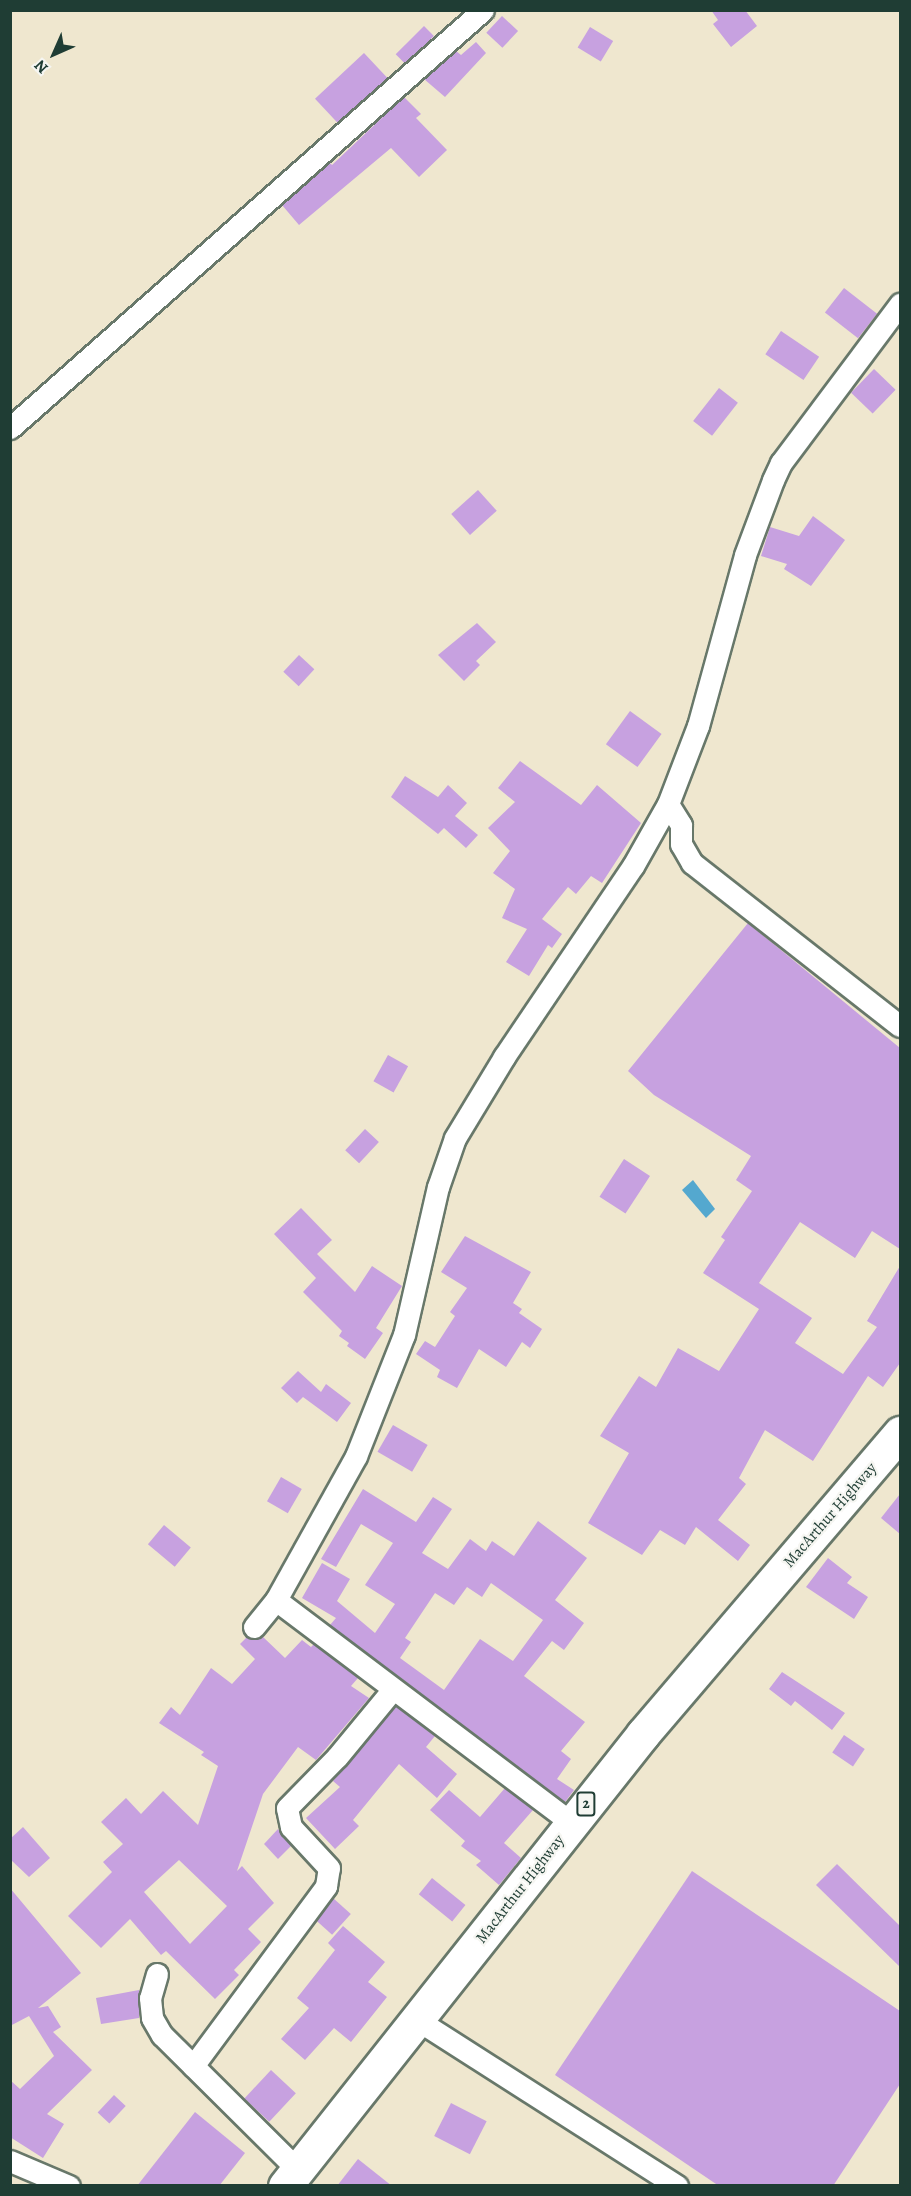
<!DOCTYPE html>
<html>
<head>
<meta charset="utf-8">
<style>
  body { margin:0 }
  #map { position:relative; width:911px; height:2196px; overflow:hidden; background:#efe7cf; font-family:Alegreya,serif }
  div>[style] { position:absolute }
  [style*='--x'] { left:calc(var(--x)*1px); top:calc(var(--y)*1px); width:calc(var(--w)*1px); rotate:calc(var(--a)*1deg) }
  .water>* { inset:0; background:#54a8cf }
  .building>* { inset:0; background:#c7a1e0; transform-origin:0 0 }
  .roads { filter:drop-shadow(2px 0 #68786a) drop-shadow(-2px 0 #68786a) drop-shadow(0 2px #68786a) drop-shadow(0 -2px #68786a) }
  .minor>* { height:21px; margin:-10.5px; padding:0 10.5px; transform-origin:10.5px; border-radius:10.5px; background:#fff }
  .trunk>* { height:33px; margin:-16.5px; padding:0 16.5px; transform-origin:16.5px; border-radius:16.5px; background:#fff }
  span { translate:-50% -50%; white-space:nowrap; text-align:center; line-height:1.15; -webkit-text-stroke:4.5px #f6f6f2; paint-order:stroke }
  .shield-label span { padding:2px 4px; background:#f6f6f2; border:2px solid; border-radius:4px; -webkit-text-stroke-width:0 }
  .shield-label { font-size:15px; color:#1f3d34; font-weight:700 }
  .street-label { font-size:16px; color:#1f3d34 }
  .frame { position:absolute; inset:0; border:12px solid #1f3d34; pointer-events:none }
  .north { position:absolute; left:24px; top:24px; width:60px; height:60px; -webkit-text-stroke:4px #f6f6f2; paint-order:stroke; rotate:225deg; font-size:16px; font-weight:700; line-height:24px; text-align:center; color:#1f3d34 }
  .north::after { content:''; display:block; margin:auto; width:21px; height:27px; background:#1f3d34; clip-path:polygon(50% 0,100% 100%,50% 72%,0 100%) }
</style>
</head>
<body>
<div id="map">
  <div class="water">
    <i style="clip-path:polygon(693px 1180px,715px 1209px,706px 1218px,682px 1190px)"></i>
  </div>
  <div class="building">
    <i style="clip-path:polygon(711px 10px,745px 10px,757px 26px,731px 47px,713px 24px,718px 20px)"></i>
    <i style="left:502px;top:16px;width:22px;height:23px;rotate:43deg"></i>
    <i style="left:424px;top:26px;width:14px;height:40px;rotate:45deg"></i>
    <i style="left:590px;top:27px;width:27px;height:24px;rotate:31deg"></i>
    <i style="clip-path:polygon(476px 42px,486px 53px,445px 97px,424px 79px,456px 51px,461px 55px)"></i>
    <i style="left:364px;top:53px;width:34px;height:67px;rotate:47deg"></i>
    <i style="clip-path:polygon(404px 97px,421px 114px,416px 118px,447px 150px,419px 177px,391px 148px,299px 225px,282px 205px,330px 163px,332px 165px)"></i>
    <i style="left:844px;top:288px;width:42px;height:31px;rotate:38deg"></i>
    <i style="left:781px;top:331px;width:46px;height:28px;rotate:34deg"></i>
    <i style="left:874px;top:369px;width:30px;height:33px;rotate:44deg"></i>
    <i style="left:719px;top:388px;width:24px;height:42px;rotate:38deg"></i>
    <i style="left:478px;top:490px;width:28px;height:36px;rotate:48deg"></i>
    <i style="clip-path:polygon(813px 516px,845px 540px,811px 586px,784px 569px,787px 564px,761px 556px,770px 527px,799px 536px)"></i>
    <i style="clip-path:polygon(477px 623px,496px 642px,476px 661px,480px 665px,464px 681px,438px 655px)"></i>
    <i style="left:299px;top:655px;width:21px;height:23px;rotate:43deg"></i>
    <i style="left:630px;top:711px;width:39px;height:41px;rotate:36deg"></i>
    <i style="clip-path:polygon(520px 761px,581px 805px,597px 785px,641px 823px,602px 883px,591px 876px,576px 894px,568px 887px,542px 919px,562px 934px,552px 948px,548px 945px,529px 976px,506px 962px,527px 929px,502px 918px,515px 889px,493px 873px,510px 851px,488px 828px,515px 802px,498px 788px)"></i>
    <i style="clip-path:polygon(405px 776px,438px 797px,448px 785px,467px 803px,455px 816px,478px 835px,466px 848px,444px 828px,438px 834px,391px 797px)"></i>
    <i style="clip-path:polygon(748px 923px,900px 1048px,900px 1249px,872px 1231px,855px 1258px,800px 1222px,759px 1283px,812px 1318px,795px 1343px,843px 1374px,877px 1327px,867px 1321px,900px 1266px,900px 1363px,883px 1387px,868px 1376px,813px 1461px,765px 1430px,739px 1478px,746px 1484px,718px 1520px,750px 1545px,738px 1561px,696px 1527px,685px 1545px,660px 1530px,642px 1555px,588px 1523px,629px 1453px,600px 1436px,639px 1376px,656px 1387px,678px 1348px,719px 1371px,759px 1309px,703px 1273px,725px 1240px,721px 1237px,752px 1191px,736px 1180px,751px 1156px,654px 1095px,628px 1071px)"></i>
    <i style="left:388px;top:1055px;width:23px;height:30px;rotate:29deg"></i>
    <i style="left:365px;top:1129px;width:19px;height:29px;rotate:43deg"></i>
    <i style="left:624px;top:1159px;width:31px;height:45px;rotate:33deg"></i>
    <i style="clip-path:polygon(301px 1208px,332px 1240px,317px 1254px,355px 1292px,372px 1266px,402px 1286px,376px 1328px,383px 1333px,365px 1359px,347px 1346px,349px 1343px,339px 1336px,342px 1331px,303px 1292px,316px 1278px,274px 1234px)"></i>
    <i style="clip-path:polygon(465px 1236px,531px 1272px,513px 1303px,522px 1309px,519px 1313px,542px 1329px,530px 1348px,522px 1342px,506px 1367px,479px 1349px,457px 1388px,437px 1377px,440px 1370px,416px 1354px,425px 1341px,435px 1347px,455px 1316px,450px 1312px,467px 1288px,441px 1272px)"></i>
    <i style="clip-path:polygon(298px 1371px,321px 1392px,326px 1384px,351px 1403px,337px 1422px,303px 1397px,297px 1403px,281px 1388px)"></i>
    <i style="left:393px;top:1425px;width:40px;height:31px;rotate:30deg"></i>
    <i style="left:281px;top:1477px;width:24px;height:28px;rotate:30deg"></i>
    <i style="clip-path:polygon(evenodd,363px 1489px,416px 1522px,433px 1497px,452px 1509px,422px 1553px,448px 1569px,470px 1539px,486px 1551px,492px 1541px,514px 1556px,538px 1521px,587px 1558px,555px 1600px,584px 1623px,564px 1650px,552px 1641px,524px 1676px,585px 1722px,561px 1751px,571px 1759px,557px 1779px,574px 1790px,565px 1802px,330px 1625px,336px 1618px,302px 1598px,322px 1563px,350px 1579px,337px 1601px,375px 1633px,395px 1604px,365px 1585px,393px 1543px,361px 1524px,336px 1567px,321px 1559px,363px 1489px,491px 1583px,543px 1620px,513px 1661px,480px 1639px,444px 1690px,400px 1658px,411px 1642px,405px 1638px,435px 1593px,454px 1605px,467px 1587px,482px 1597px,491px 1583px)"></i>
    <i style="clip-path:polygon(900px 1494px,900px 1534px,881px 1518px)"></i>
    <i style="left:164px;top:1525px;width:35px;height:25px;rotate:40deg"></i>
    <i style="clip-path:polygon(828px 1558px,852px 1577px,847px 1583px,868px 1597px,854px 1619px,806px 1587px)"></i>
    <i style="clip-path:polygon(evenodd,262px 1636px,285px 1658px,302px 1640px,311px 1647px,314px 1644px,358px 1678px,351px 1686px,369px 1698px,316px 1760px,298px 1747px,263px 1794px,237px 1871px,242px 1866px,274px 1903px,248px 1929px,261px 1942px,234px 1970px,239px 1975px,215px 1999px,166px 1951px,161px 1955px,130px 1919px,101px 1948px,68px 1916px,112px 1872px,103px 1862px,123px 1844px,101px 1822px,126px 1798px,141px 1814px,163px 1791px,198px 1825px,218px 1766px,201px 1755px,204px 1752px,159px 1723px,171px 1707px,180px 1715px,211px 1668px,232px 1684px,255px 1659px,240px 1644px,247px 1637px,262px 1636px,179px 1860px,227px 1906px,190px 1944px,144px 1892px,179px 1860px)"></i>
    <i style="clip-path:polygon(782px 1672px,845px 1713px,832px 1730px,795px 1701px,791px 1706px,769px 1689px)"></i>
    <i style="clip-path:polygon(396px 1706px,435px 1736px,426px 1747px,457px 1774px,437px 1798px,399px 1764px,353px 1820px,359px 1826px,335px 1849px,306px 1818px,340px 1787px,333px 1781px)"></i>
    <i style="left:844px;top:1735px;width:25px;height:21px;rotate:34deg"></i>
    <i style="clip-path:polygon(505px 1788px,533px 1810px,504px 1843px,521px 1858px,499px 1885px,476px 1865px,481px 1861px,461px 1846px,465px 1841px,430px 1810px,449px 1790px,480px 1817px)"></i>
    <i style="clip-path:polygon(23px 1827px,50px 1858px,29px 1877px,10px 1859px,10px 1839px)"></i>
    <i style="clip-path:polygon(278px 1829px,291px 1846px,278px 1859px,264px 1844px)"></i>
    <i style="clip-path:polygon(837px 1864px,900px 1926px,900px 1967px,816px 1885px)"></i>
    <i style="clip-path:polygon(692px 1871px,900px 2011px,900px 2084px,833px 2186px,719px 2186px,555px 2075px)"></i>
    <i style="left:432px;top:1878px;width:43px;height:21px;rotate:39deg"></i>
    <i style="clip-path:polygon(10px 1888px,81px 1973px,38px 2008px,48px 2006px,61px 2027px,53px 2032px,92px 2070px,47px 2114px,64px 2124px,43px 2158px,10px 2137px,10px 2080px,20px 2089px,54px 2056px,29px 2016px,10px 2026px)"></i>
    <i style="left:333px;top:1898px;width:24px;height:28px;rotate:42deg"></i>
    <i style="clip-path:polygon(343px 1926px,385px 1962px,368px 1982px,387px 1997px,351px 2042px,334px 2028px,305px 2060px,281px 2039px,309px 2008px,297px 1998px,335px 1950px,328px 1943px)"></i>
    <i style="clip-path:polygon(139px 1990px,139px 2018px,101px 2024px,96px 1998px)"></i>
    <i style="left:271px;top:2070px;width:34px;height:39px;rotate:43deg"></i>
    <i style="left:114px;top:2095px;width:16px;height:24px;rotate:43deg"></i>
    <i style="left:451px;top:2103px;width:40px;height:37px;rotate:27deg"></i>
    <i style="clip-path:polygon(195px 2112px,245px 2153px,219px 2186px,137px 2186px)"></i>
    <i style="clip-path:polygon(358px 2159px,392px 2186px,337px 2186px)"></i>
  </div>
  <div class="roads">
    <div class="minor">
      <i style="--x:10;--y:428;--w:631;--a:-41.47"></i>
      <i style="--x:668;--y:804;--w:25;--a:58"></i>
      <i style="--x:681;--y:825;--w:19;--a:90"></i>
      <i style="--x:681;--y:844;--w:22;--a:60"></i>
      <i style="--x:692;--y:863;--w:264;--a:38.1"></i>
      <i style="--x:276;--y:1600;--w:371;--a:37"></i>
      <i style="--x:254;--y:1627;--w:35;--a:-51"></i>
      <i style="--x:276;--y:1600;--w:165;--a:-60.9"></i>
      <i style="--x:356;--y:1456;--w:130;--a:-68.4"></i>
      <i style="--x:404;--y:1335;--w:152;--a:-77.1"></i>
      <i style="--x:438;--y:1187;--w:52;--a:-70.9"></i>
      <i style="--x:455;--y:1138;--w:95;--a:-58.8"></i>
      <i style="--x:504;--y:1057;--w:230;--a:-56"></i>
      <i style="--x:633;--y:866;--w:71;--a:-60.6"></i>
      <i style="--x:668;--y:804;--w:84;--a:-69"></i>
      <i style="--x:698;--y:726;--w:177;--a:-74.6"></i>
      <i style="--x:745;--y:555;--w:80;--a:-69.5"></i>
      <i style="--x:773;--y:480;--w:19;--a:-65"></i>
      <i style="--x:781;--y:463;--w:199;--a:-53.2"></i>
      <i style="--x:157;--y:1974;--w:25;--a:106"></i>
      <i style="--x:150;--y:1998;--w:20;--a:84"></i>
      <i style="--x:152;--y:2018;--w:20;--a:60"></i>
      <i style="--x:162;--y:2035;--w:192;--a:44.8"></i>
      <i style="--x:416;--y:2019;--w:310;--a:32.6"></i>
      <i style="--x:193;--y:2066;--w:224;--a:-53.5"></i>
      <i style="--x:326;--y:1886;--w:18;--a:-81"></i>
      <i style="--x:329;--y:1868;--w:56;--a:-132.8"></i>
      <i style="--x:291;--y:1827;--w:19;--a:-102"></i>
      <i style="--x:287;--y:1808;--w:71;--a:-45.6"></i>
      <i style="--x:337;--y:1757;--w:88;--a:-50.5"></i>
      <i style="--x:10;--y:2161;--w:64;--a:23"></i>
    </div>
    <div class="trunk">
      <i style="--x:285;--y:2186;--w:577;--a:-51.62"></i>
      <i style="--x:643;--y:1734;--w:396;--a:-49.5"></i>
    </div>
  </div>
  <div class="shield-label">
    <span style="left:586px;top:1804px">2</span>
  </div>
  <div class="street-label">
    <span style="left:830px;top:1515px;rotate:-49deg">MacArthur Highway</span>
    <span style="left:520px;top:1889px;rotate:-52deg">MacArthur Highway</span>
  </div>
  <div class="frame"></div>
  <div class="north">N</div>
</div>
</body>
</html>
